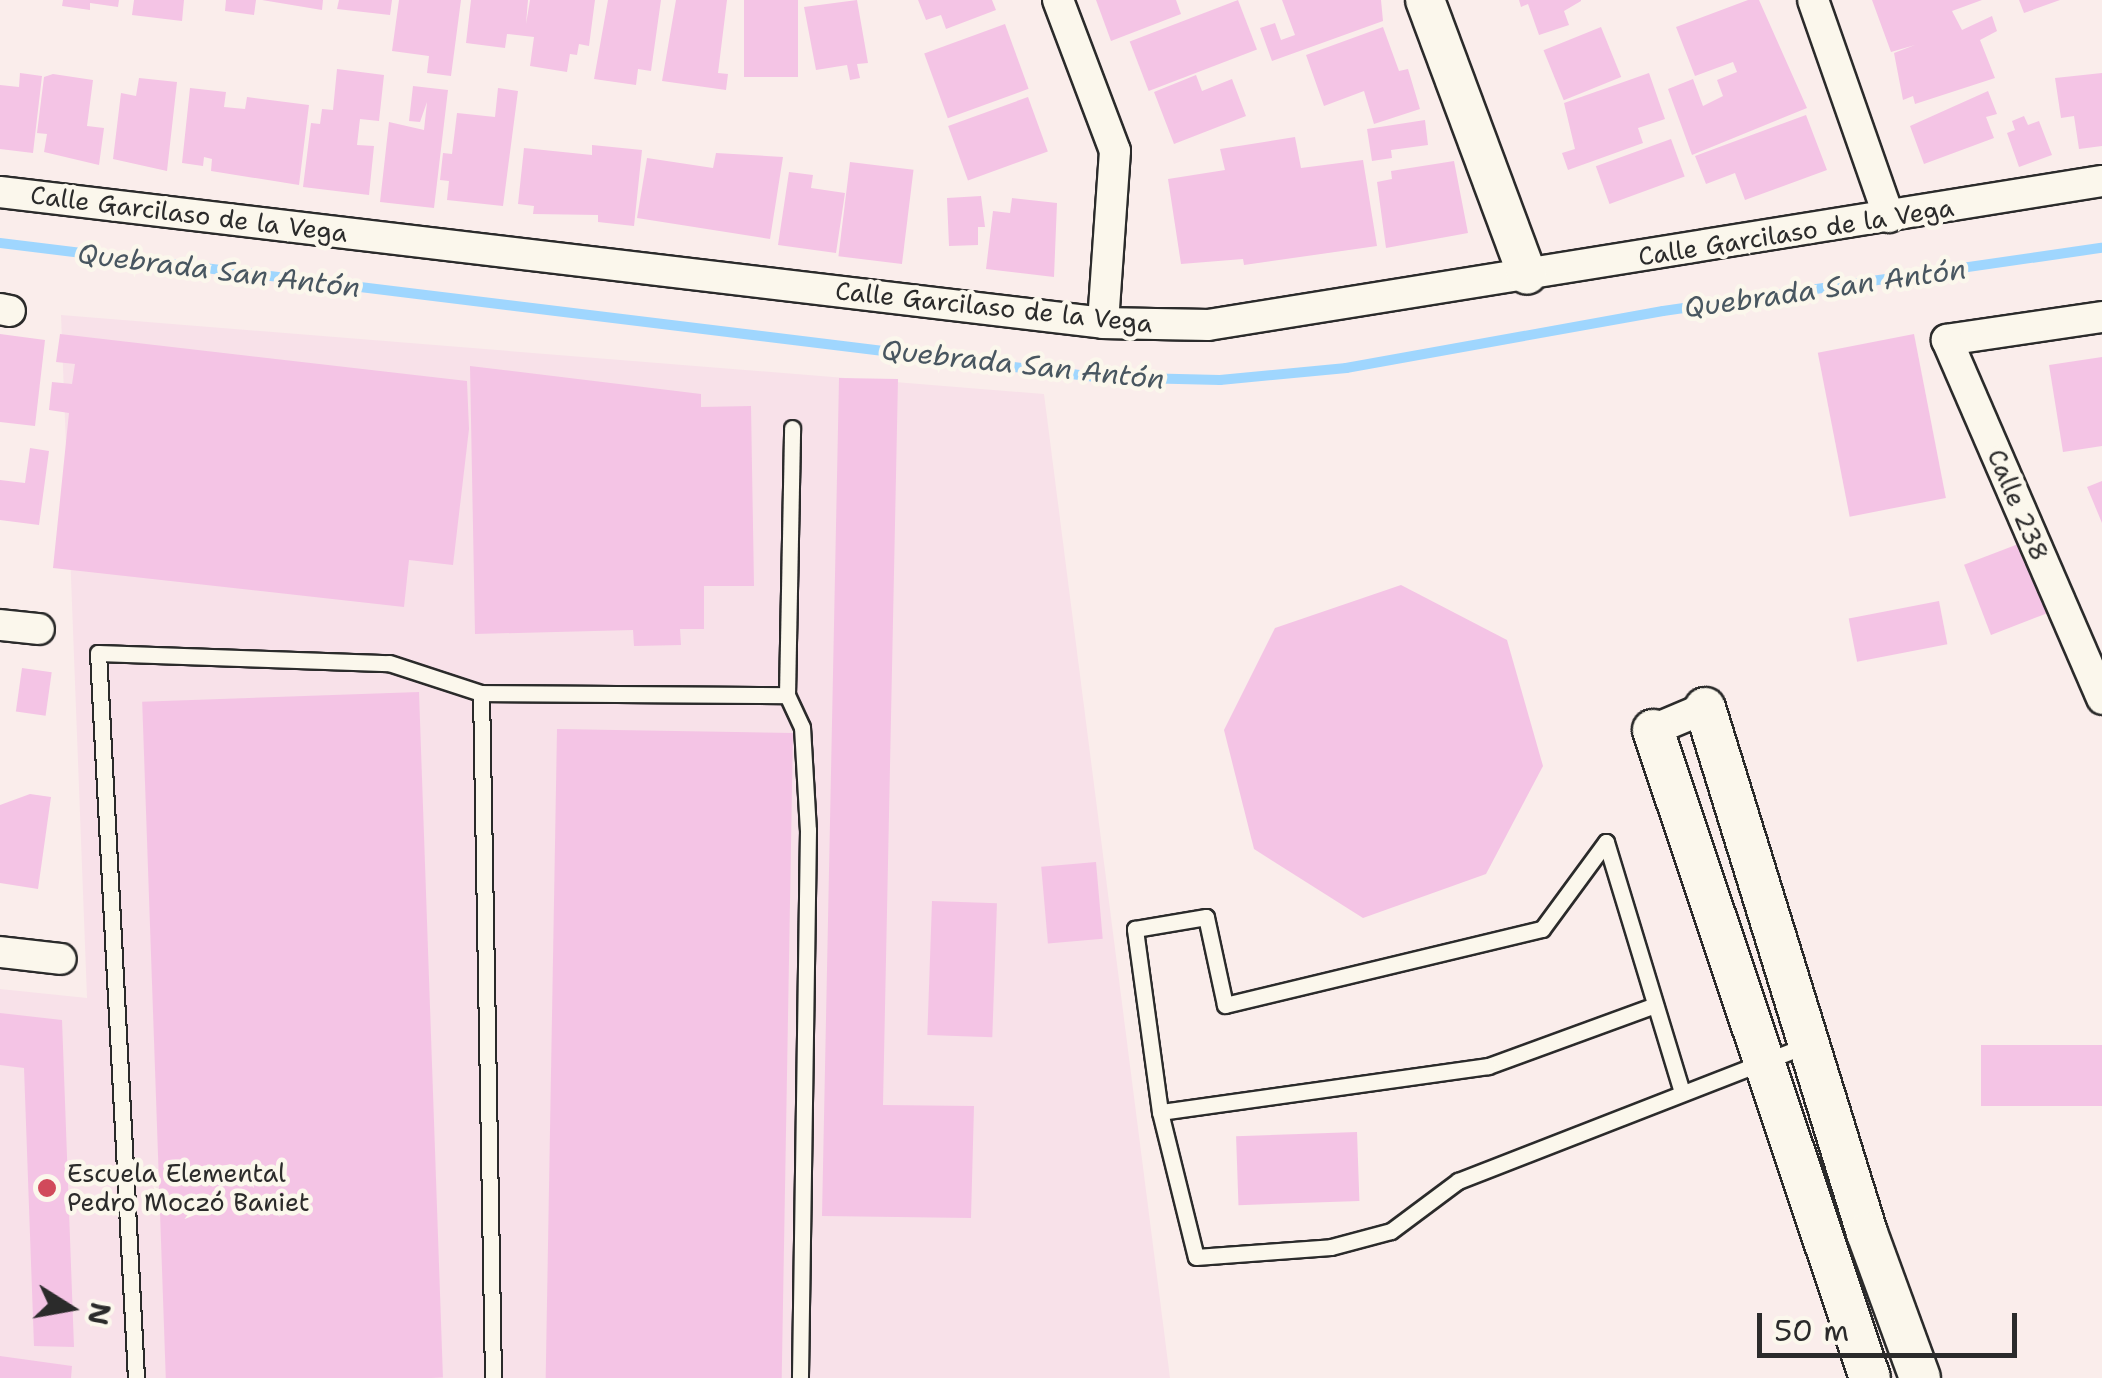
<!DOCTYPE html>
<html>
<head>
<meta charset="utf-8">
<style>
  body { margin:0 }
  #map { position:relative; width:2102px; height:1378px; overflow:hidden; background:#faedeb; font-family:"Shantell Sans",sans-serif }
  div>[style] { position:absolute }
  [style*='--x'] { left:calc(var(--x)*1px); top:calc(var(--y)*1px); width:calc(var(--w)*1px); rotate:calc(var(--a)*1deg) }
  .built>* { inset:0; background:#f8e1e9 }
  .stream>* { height:10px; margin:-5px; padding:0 5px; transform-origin:5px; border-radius:5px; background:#9fd6fe }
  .building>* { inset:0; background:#f4c4e5; transform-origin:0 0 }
  .roads { filter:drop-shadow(2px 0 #2b2b2b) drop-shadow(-2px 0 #2b2b2b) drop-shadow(0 2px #2b2b2b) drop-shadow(0 -2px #2b2b2b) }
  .service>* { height:15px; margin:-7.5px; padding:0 7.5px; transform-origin:7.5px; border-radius:7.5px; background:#fbf7ec }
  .minor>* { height:30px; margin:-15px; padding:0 15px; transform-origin:15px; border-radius:15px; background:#fbf7ec }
  .tertiary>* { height:38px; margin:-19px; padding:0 19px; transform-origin:19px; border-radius:19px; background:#fbf7ec }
  .secondary>* { height:40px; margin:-20px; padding:0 20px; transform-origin:20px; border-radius:20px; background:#fbf7ec }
  .dots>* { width:28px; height:28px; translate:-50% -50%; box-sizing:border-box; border:5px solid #fbf7ec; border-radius:50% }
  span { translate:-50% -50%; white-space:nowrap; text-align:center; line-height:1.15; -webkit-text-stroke:9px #fbf7ec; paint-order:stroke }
  .street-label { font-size:25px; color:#2b2b2b }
  .poi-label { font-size:25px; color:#2b2b2b }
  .left { translate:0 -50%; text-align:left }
  .water-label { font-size:28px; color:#485660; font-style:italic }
  .north { position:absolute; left:20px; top:1258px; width:100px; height:100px; -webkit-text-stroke:8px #fbf7ec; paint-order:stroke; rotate:101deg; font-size:28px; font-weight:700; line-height:40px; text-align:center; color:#2b2b2b }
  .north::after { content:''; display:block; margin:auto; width:35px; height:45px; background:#2b2b2b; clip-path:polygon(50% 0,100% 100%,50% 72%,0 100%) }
  .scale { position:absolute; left:1757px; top:1313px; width:260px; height:45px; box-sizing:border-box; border:5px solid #2b2b2b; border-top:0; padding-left:12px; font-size:30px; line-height:35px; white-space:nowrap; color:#2b2b2b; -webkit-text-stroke:8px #fbf7ec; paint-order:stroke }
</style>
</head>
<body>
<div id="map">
  <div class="built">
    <i style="clip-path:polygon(61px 315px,1044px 394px,1170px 1378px,0 1378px,0 989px,87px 998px)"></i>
  </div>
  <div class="stream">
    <i style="--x:0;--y:243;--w:1104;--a:6.97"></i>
    <i style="--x:1096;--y:377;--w:124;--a:1.4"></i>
    <i style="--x:1220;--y:380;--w:127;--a:-5.4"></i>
    <i style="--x:1346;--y:368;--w:322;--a:-10.2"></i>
    <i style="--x:1663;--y:311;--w:443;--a:-8.2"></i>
  </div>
  <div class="building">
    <i style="clip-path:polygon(63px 0,119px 0,118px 7px,90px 3px,90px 10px,62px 6px)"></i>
    <i style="clip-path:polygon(134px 0,184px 0,182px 21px,132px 15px)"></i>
    <i style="clip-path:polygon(226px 0,256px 0,254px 15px,225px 11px)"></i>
    <i style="clip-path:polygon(262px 0,323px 0,322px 10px)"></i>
    <i style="clip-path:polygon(339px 0,392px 0,390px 15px,337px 9px)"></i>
    <i style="clip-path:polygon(399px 0,461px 0,451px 76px,427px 73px,429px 56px,392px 51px)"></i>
    <i style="clip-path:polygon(471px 0,528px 0,526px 24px,530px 0,595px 0,589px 46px,579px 44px,577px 55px,570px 54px,567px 72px,530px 66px,534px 37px,507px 34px,505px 48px,466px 43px)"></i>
    <i style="clip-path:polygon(608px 0,661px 0,651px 71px,638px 69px,636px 85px,594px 79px)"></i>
    <i style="clip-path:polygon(676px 0,727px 0,718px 73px,728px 74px,726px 90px,662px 81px)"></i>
    <i style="left:744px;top:0;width:54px;height:77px"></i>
    <i style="clip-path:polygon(857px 0,868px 63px,857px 64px,860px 78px,850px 80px,847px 65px,816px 70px,804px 7px)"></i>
    <i style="clip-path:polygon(918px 0,992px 0,996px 10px,946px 29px,941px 15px,926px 20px)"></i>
    <i style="clip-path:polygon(1096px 0,1176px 0,1181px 14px,1111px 41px)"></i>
    <i style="left:1238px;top:0;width:53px;height:116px;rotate:69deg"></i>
    <i style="clip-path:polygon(1282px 0,1381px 0,1383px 21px,1272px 61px,1260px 28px,1275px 23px,1281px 40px,1295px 35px)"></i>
    <i style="clip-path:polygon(1519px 0,1581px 0,1581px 1px,1564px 11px,1569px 25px,1539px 35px,1528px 4px,1521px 7px)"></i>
    <i style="clip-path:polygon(1748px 0,1759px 0,1807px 108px,1692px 155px,1668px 89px,1693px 79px,1703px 106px,1723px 96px,1717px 80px,1737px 72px,1733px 62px,1695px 76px,1676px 27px)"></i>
    <i style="clip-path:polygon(1872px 0,1982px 0,1952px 11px,1962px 30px,1992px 16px,1997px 31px,1980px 40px,1995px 78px,1915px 104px,1913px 96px,1903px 100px,1894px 53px,1915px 45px,1891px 52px)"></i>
    <i style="clip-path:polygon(2019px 0,2060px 0,2024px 13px)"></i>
    <i style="left:1005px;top:24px;width:69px;height:86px;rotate:70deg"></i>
    <i style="clip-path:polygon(1383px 27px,1399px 71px,1408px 69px,1420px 109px,1374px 124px,1364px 91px,1324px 106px,1306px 55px)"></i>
    <i style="left:1601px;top:27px;width:54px;height:62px;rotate:68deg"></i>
    <i style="clip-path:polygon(337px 69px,384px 75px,379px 121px,360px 119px,357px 145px,374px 146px,369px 195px,303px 187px,311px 123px,320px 124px,322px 109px,333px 110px)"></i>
    <i style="clip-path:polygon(20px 73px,42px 76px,33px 153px,0 149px,0 85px,19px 87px)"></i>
    <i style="clip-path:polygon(1649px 73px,1665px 119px,1638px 128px,1643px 143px,1568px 170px,1562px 153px,1575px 149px,1564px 103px)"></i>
    <i style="clip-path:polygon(2102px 73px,2102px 146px,2079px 149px,2074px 116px,2061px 118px,2055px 78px)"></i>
    <i style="clip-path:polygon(53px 74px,93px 80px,87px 126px,104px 128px,99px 165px,44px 152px,47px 134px,37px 133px,44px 77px)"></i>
    <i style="clip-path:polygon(1196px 75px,1202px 91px,1232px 79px,1246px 116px,1174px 144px,1154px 92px)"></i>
    <i style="clip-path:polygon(139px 78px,177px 82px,167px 171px,113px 159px,121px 93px,136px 96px)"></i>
    <i style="clip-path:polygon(413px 86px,448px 90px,434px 208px,380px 202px,389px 122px,424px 130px,427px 102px,420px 122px,409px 121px)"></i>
    <i style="clip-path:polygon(190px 88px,226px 92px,224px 107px,245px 109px,247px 97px,309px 105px,299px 185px,211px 171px,212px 159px,204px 157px,203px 166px,182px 163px)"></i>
    <i style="clip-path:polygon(498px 88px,518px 91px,503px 206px,447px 200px,449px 181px,440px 180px,443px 153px,452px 154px,457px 113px,495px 117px)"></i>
    <i style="clip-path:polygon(1988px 91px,1997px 114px,1986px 117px,1994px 138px,1924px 164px,1910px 126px)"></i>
    <i style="left:1028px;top:97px;width:58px;height:85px;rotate:70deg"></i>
    <i style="clip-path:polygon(1806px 115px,1827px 170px,1745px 200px,1735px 173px,1706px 184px,1695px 156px)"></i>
    <i style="clip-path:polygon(2024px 116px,2028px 125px,2039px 121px,2052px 155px,2019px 167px,2007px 133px,2015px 130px,2012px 121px)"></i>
    <i style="clip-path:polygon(1425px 120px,1428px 145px,1391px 150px,1392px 158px,1372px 161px,1367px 129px)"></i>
    <i style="clip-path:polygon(1295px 137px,1301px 168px,1363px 160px,1377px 246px,1244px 265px,1243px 259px,1181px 264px,1168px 179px,1225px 170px,1220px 149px)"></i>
    <i style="left:1671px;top:139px;width:40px;height:80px;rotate:70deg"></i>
    <i style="clip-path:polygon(592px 145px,642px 150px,634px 226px,598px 222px,598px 215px,533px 214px,534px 206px,518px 204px,524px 148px,592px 155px)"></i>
    <i style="clip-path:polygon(716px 153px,783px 157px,770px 239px,637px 218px,647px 158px,713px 168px)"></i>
    <i style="clip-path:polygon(1454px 161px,1468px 233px,1386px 248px,1377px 182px,1392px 179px,1391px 171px)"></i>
    <i style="left:850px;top:162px;width:64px;height:95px;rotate:7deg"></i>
    <i style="clip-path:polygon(789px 172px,813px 175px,811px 188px,845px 193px,836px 253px,778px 245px)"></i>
    <i style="clip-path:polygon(981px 196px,985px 227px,978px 227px,978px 245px,949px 246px,947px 198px)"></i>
    <i style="clip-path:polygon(1012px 198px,1057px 203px,1054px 277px,986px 269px,993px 211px,1010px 213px)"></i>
    <i style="clip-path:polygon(0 334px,45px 340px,35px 426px,0 422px)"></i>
    <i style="clip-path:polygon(60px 334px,467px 381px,469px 429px,453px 565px,409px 560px,404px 607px,53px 568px,69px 413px,49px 410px,52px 382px,72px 384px,75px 364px,56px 362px)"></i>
    <i style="left:1914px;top:334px;width:167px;height:98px;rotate:79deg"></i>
    <i style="clip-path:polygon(2102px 357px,2102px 446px,2063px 452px,2049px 365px)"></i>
    <i style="clip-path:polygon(470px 366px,701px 394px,701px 407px,751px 406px,754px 586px,704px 586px,704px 629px,680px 629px,681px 645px,634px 646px,633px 630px,475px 634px)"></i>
    <i style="clip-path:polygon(839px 378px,898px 379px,883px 1105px,974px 1106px,971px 1218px,822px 1216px)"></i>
    <i style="clip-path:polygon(30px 448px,49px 451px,39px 525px,0 520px,0 480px,25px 483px)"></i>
    <i style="clip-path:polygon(2102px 481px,2102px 523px,2087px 487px)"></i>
    <i style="left:2021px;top:543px;width:75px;height:61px;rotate:69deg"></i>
    <i style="clip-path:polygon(1401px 585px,1507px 640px,1543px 766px,1486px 874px,1363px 918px,1254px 849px,1224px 730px,1275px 628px)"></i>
    <i style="left:1939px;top:601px;width:44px;height:92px;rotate:79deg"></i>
    <i style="left:22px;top:668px;width:30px;height:44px;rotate:8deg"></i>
    <i style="left:419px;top:692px;width:686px;height:277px;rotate:88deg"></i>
    <i style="left:557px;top:729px;width:236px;height:649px;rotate:1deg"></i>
    <i style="clip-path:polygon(30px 794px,51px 797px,38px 889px,0 883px,0 805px)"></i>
    <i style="left:1096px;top:862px;width:77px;height:55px;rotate:85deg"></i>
    <i style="left:932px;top:901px;width:65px;height:134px;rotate:2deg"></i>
    <i style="clip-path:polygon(0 1013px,62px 1020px,74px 1347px,34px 1346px,24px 1068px,0 1065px)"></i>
    <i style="left:2102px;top:1045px;width:61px;height:121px;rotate:90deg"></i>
    <i style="left:1357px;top:1132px;width:69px;height:121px;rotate:88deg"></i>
    <i style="clip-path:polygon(0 1356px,72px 1366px,71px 1378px,0 1378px)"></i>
  </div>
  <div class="roads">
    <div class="service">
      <i style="--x:787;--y:695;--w:267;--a:-88.9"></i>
      <i style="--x:1655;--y:1005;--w:178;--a:159.9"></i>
      <i style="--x:1488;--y:1066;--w:331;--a:172"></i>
      <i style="--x:1160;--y:1112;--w:185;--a:-97.8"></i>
      <i style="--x:1135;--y:929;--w:72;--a:-9.6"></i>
      <i style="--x:1206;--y:917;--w:90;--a:77.8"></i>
      <i style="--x:1225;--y:1005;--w:326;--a:-13.5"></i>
      <i style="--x:1542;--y:929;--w:108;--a:-53.7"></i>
      <i style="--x:1606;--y:842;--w:261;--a:73.1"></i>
      <i style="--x:1160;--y:1112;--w:149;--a:76.1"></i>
      <i style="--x:1196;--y:1257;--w:135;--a:-4.2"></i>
      <i style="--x:1331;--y:1247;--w:62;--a:-14.9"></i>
      <i style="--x:1391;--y:1231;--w:84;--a:-36.7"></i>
      <i style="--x:1458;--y:1181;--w:374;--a:-21.3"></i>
      <i style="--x:136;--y:1378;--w:726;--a:-93"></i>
      <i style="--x:98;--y:653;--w:291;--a:2"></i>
      <i style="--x:389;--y:663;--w:97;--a:18.1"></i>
      <i style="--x:493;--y:1378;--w:685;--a:-91"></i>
      <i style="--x:481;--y:693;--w:306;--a:0.4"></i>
      <i style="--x:787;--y:695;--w:35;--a:65"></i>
      <i style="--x:802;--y:727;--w:103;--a:86.7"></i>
      <i style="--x:808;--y:830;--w:548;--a:90.84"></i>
    </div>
    <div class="minor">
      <i style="--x:1058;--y:0;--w:161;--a:69.3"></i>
      <i style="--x:1115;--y:151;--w:172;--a:94"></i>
      <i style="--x:1813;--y:0;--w:230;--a:70.7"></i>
      <i style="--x:0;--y:192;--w:1111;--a:6.77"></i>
      <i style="--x:1103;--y:323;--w:105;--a:1.1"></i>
      <i style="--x:1208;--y:325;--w:906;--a:-9.15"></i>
      <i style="--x:0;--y:309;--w:10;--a:11"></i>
      <i style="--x:2102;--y:317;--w:157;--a:171.6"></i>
      <i style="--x:1947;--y:340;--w:391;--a:66.6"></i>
      <i style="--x:0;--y:625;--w:39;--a:6"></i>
      <i style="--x:1653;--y:730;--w:56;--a:-22.9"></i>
      <i style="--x:0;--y:952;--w:61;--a:6.5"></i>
    </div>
    <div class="tertiary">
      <i style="--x:1425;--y:0;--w:293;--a:69.6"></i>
    </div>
    <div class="secondary">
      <i style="--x:1705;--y:708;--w:549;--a:72.85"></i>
      <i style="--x:1867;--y:1233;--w:154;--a:69.9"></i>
      <i style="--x:1653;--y:730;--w:683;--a:71.49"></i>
    </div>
  </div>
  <div class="dots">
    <i style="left:47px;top:1188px;background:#d1495b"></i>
  </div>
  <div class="street-label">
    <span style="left:189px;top:214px;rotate:7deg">Calle Garcilaso de la Vega</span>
    <span style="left:1796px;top:232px;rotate:-9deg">Calle Garcilaso de la Vega</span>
    <span style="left:994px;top:307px;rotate:6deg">Calle Garcilaso de la Vega</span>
    <span style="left:2018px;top:505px;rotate:67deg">Calle 238</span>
  </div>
  <div class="poi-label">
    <span class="left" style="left:67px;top:1188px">Escuela Elemental<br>Pedro Moczó Baniet</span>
  </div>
  <div class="water-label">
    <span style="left:219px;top:270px;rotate:7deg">Quebrada San Antón</span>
    <span style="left:1825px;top:288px;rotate:-8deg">Quebrada San Antón</span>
    <span style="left:1023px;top:364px;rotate:6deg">Quebrada San Antón</span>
  </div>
  <div class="north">N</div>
  <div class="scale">50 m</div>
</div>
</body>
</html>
